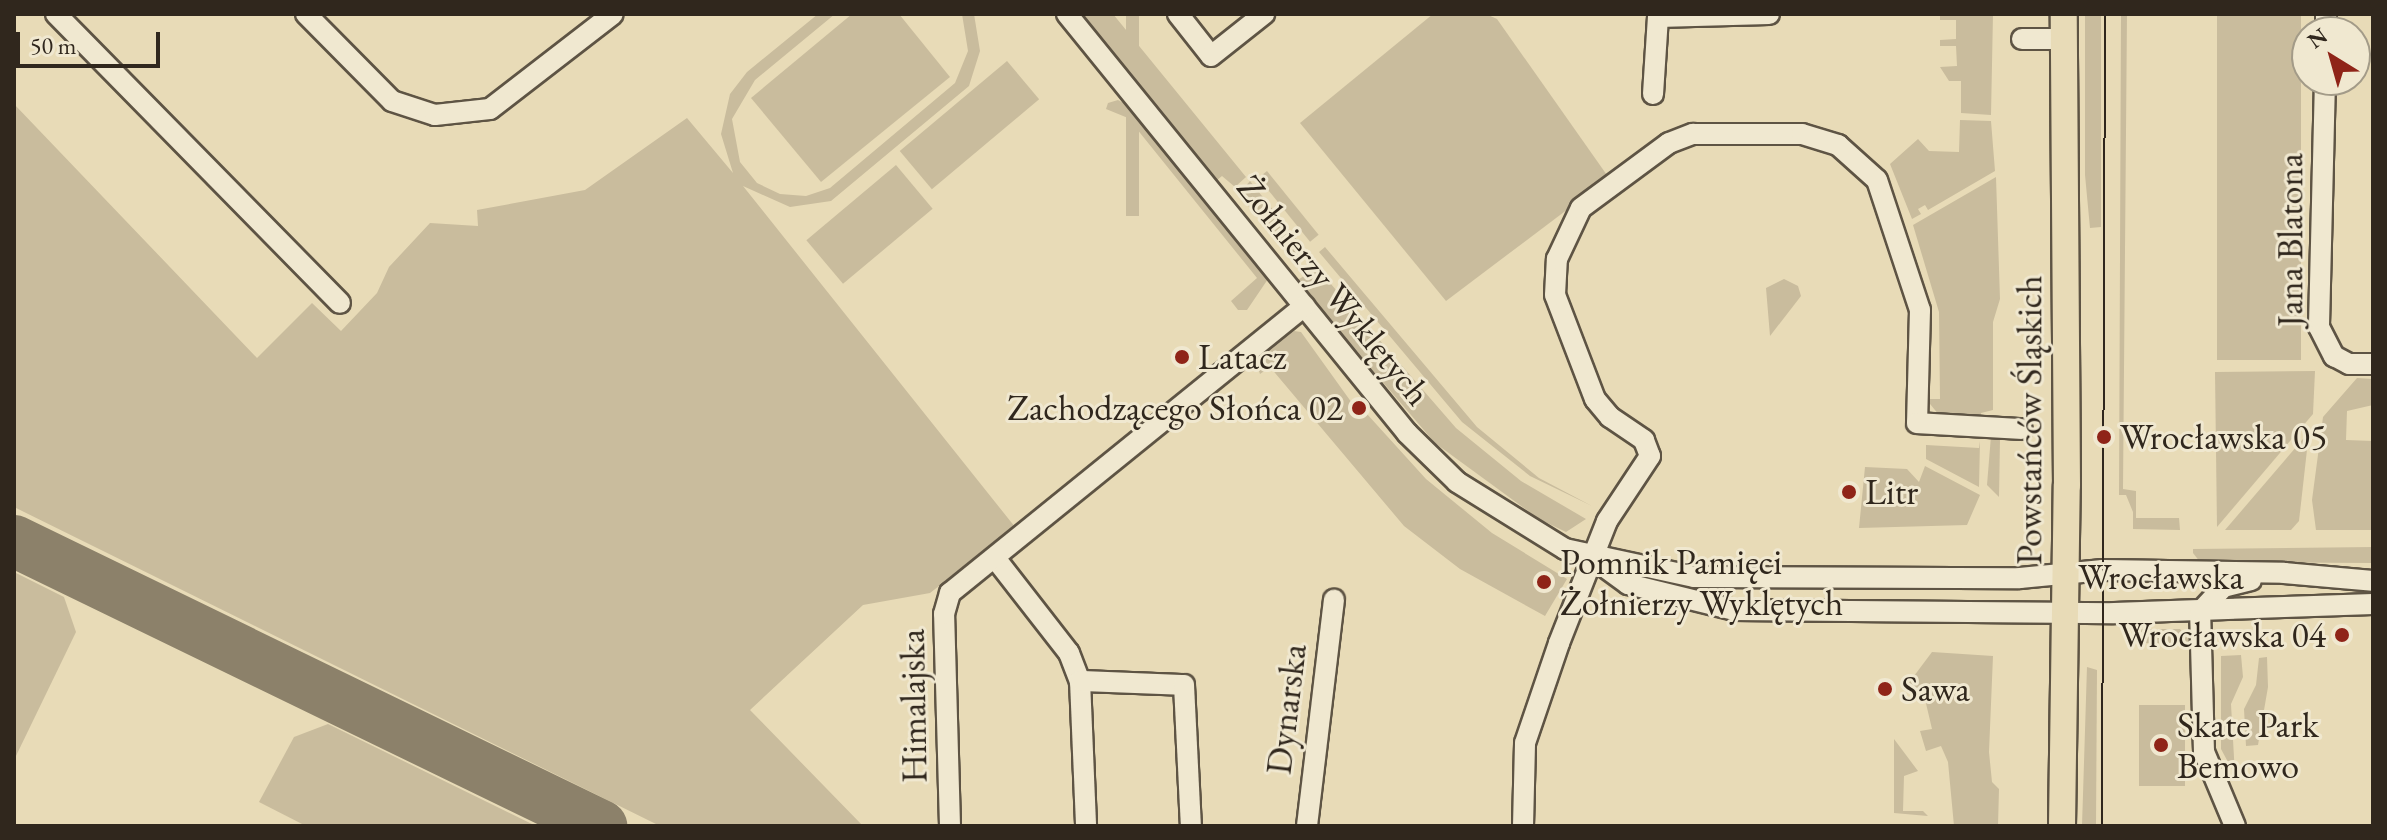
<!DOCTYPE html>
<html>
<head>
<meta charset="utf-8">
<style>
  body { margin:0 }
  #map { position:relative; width:2387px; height:840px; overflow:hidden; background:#e8dbb7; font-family:"EB Garamond",serif }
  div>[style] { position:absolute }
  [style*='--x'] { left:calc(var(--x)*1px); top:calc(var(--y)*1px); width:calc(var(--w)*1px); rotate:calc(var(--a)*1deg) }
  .green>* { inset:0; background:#c9bc9d; transform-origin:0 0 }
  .taxiway>* { height:52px; margin:-26px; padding:0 26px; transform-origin:26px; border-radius:26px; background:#8c816a }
  .roads { filter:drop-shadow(2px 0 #5e5444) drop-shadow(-2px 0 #5e5444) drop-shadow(0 2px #5e5444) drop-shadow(0 -2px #5e5444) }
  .minor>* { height:20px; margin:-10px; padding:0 10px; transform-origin:10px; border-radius:10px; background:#f0e8d0 }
  .major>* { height:26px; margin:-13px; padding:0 13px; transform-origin:13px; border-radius:13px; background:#e8dbb7 }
  .tram>* { height:2px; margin:-1px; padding:0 1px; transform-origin:1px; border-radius:1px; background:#30271d }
  .dots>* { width:22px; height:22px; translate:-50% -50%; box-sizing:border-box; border:4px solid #f0e8d0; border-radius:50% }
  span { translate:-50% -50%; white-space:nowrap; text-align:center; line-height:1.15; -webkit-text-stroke:6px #f0e8d0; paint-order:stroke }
  .street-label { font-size:36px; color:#30271d }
  .poi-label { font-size:36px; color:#30271d }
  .left { translate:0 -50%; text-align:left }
  .right { translate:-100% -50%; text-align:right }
  .frame { position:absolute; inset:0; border:16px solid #30271d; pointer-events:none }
  .north { position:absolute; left:2291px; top:16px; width:80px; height:80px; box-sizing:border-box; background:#f0e8d0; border:2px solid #a39b88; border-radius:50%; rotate:323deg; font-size:22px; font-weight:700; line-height:32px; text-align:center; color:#30271d }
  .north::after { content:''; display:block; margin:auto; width:28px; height:36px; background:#8f2418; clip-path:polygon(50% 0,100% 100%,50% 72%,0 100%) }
  .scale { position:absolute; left:16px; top:32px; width:144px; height:36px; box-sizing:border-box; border:4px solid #30271d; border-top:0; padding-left:10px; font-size:24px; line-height:28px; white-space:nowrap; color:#30271d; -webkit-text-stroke:6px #f0e8d0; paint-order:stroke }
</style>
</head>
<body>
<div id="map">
  <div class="green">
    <i style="clip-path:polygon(818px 14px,835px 14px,755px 80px,732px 119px,740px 162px,757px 183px,780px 194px,806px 196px,830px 188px,955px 83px,968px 51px,962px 14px,974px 14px,980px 51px,969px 86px,831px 201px,790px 207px,743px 186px,1015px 527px,930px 593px,863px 605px,750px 710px,863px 826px,660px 826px,14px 507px,14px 104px,257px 358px,312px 303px,341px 331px,377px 293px,389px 267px,430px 223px,478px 226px,477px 210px,585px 190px,687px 118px,733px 173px,721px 134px,730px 94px,747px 72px)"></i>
    <i style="clip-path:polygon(852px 14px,899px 14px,950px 77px,821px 182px,751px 98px)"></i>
    <i style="clip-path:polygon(1080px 14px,1113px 14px,1246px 177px,1235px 187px,1222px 176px,1216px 181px)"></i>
    <i style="left:1126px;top:14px;width:13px;height:202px"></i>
    <i style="clip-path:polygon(1433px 14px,1486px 14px,1497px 19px,1609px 178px,1446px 301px,1300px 123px)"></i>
    <i style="clip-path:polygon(1940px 14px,1993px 14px,1991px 115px,1961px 113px,1961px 81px,1949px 81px,1940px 67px,1957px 66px,1956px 46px,1940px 46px,1940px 40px,1956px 39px,1956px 20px,1940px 20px)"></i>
    <i style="clip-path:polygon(2085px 14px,2101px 14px,2101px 227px,2090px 228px,2085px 175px)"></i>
    <i style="clip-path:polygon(2121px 14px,2127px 14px,2123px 489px,2136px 491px,2136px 518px,2179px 518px,2180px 530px,2133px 529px,2133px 512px,2126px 495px,2119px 495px)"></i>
    <i style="left:2217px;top:14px;width:84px;height:346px"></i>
    <i style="left:1007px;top:61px;width:50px;height:140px;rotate:50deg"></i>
    <i style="clip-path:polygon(1118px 100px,1127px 105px,1268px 279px,1247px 310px,1238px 310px,1231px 301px,1257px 278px,1128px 118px,1106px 109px,1108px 103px)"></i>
    <i style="clip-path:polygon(1960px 120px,1991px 121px,1995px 171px,1928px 210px,1925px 205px,1918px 209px,1921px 214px,1912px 219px,1890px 164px,1918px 139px,1929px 151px,1959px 152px)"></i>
    <i style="left:896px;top:165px;width:57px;height:117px;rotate:50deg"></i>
    <i style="left:1267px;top:171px;width:82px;height:11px;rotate:51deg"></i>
    <i style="clip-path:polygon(1996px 177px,2000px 299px,1993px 322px,1993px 410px,1981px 413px,1980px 419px,1939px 415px,1926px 399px,1940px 399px,1939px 312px,1913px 225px)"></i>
    <i style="clip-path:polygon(1250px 181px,1305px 250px,1296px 257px,1238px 195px)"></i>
    <i style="clip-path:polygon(1325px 247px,1477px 427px,1539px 478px,1592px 506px,1530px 476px,1462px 422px,1319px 252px)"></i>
    <i style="clip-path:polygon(1317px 268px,1456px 428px,1521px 481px,1586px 519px,1566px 532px,1539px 519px,1435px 443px,1296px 281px)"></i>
    <i style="clip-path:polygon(1784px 279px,1798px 286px,1801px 296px,1770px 336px,1766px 288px)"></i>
    <i style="clip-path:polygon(1294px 331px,1301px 332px,1362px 417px,1367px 414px,1426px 479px,1492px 533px,1567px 579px,1545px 616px,1460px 569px,1404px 526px,1270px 367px,1260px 374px,1256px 362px)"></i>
    <i style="clip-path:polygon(2315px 371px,2313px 414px,2217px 527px,2215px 372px)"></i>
    <i style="clip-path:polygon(2357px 378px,2373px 379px,2373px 405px,2347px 411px,2346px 440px,2373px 441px,2373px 530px,2316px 530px,2312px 500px,2323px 417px)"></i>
    <i style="clip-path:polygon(2309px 432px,2299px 521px,2291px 530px,2225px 530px)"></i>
    <i style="clip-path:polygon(1991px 436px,2000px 439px,1999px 497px,1987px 485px)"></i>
    <i style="clip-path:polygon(1980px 441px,1979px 487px,1926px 459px,1926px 445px,1979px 448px)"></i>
    <i style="clip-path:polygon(1925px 466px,1980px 495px,1967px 525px,1859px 528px,1865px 467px,1907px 469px,1919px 482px)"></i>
    <i style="clip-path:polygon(2373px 547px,2373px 563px,2200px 562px,2193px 553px,2193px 549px)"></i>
    <i style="clip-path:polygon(14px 572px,64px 597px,76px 632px,14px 760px)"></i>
    <i style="clip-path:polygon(2139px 629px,2180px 629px,2192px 644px,2140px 643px)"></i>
    <i style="clip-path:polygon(1932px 652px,1993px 656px,1989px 752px,1992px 782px,1999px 789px,1998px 826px,1954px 826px,1948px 762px,1941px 746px,1926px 751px,1920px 731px,1932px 729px,1924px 695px,1911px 695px,1908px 684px)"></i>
    <i style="clip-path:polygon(2241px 655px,2243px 677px,2231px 704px,2235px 775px,2221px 749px,2221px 656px)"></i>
    <i style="clip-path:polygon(2267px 657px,2268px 687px,2258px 745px,2246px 746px,2244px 709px,2256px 685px,2259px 658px)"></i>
    <i style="clip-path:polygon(2087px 667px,2097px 670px,2096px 826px,2082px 826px)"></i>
    <i style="left:2139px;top:705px;width:46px;height:81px"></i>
    <i style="clip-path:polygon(328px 724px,536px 826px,306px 826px,259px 802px,294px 737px)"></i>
    <i style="clip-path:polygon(1894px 739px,1918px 771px,1904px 776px,1903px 811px,1923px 811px,1928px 816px,1894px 813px)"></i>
  </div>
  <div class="taxiway">
    <i style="--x:14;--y:541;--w:653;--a:25.9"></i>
  </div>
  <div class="roads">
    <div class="minor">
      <i style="--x:56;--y:14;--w:405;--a:45.5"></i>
      <i style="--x:306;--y:14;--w:122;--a:45.3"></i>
      <i style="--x:392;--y:101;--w:45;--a:18"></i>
      <i style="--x:435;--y:115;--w:55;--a:-6.2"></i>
      <i style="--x:490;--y:109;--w:155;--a:-37.7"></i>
      <i style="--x:1067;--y:14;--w:540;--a:50.94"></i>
      <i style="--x:1407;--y:433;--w:70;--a:44.4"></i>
      <i style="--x:1457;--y:482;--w:127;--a:31.8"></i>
      <i style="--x:1565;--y:549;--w:132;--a:12.2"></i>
      <i style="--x:1694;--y:577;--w:326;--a:0.2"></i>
      <i style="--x:2020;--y:578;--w:83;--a:-5.5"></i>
      <i style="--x:2103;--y:570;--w:181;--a:0.9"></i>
      <i style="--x:2284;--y:573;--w:89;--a:5.1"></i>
      <i style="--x:1178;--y:14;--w:53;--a:51.8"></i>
      <i style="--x:1211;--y:56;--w:68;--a:-38.4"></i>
      <i style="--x:2326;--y:32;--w:18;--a:-90"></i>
      <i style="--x:2022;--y:39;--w:42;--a:0"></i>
      <i style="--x:2325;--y:80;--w:247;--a:91.4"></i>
      <i style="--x:2319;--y:327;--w:33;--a:63"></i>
      <i style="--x:2334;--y:356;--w:17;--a:28"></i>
      <i style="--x:2349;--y:364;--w:24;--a:0"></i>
      <i style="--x:1653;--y:94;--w:77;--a:-86.3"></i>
      <i style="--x:1658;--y:17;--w:111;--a:-1.5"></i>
      <i style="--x:995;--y:558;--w:120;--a:52.1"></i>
      <i style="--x:1069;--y:653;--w:30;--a:69"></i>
      <i style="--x:1080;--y:681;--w:145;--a:87.6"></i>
      <i style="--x:1599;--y:563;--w:36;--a:36"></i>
      <i style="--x:1628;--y:584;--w:109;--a:13.8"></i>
      <i style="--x:1734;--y:610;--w:380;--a:0.5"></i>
      <i style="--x:2114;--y:613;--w:259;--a:-2"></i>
      <i style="--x:1080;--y:681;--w:104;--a:2.2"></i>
      <i style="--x:1184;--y:685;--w:141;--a:87.2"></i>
      <i style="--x:950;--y:826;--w:212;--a:-91.6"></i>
      <i style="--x:944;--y:614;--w:22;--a:-74"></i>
      <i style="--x:950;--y:593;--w:456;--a:-39"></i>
      <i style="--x:1307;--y:826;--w:228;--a:-83.2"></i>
      <i style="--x:1523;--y:826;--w:83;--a:-88.6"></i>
      <i style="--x:1525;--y:743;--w:106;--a:-71.2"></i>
      <i style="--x:1559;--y:643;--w:131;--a:-68.5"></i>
      <i style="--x:1607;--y:521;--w:78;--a:-56.5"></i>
      <i style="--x:1650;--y:456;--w:17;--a:-111"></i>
      <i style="--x:1644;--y:440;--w:41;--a:-145.9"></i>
      <i style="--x:1610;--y:417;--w:23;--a:-130"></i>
      <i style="--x:1595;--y:399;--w:111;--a:-111"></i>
      <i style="--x:1555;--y:295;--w:36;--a:-87"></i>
      <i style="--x:1557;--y:259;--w:56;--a:-64.8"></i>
      <i style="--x:1581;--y:208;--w:109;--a:-36.5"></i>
      <i style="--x:1669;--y:143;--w:26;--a:-21"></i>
      <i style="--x:1693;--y:134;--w:109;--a:0"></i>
      <i style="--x:1802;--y:134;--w:38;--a:17"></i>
      <i style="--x:1838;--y:145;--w:52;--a:41.9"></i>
      <i style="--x:1877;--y:180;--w:137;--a:71.7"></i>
      <i style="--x:1920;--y:310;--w:113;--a:91.5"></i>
      <i style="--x:1917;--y:423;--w:105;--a:3.3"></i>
      <i style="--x:2235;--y:826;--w:80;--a:-112.7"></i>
      <i style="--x:2204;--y:752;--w:140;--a:-91.6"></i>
      <i style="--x:2200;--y:612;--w:34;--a:-47"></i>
      <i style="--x:2223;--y:587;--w:29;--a:-14"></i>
    </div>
    <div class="major">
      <i style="--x:2062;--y:826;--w:341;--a:-89.2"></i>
      <i style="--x:2067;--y:485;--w:471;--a:-90.4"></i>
    </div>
  </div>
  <div class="tram">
    <i style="--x:2102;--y:826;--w:812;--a:-89.79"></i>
  </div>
  <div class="dots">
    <i style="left:1182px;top:357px;background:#8f2418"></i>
    <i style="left:1359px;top:408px;background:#8f2418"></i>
    <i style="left:2104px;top:437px;background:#8f2418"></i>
    <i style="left:1849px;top:492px;background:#8f2418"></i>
    <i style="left:1544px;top:582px;background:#8f2418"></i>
    <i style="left:2342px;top:635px;background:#8f2418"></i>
    <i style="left:1885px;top:689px;background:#8f2418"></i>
    <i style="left:2161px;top:745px;background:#8f2418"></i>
  </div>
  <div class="street-label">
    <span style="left:2290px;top:240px;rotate:-90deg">Jana Blatona</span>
    <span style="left:1334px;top:290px;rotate:51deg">Żołnierzy Wyklętych</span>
    <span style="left:2029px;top:420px;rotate:-90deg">Powstańców Śląskich</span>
    <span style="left:2161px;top:577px">Wrocławska</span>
    <span style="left:913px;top:706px;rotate:-91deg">Himalajska</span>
    <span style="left:1286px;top:709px;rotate:-83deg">Dynarska</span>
  </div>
  <div class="poi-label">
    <span class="left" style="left:1198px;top:357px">Latacz</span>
    <span class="right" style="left:1343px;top:408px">Zachodzącego Słońca 02</span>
    <span class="left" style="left:2120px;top:437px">Wrocławska 05</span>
    <span class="left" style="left:1865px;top:492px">Litr</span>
    <span class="left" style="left:1560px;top:582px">Pomnik Pamięci<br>Żołnierzy Wyklętych</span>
    <span class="right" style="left:2326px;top:635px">Wrocławska 04</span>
    <span class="left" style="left:1901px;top:689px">Sawa</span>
    <span class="left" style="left:2177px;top:745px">Skate Park<br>Bemowo</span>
  </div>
  <div class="frame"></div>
  <div class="north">N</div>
  <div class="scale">50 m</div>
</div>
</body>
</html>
